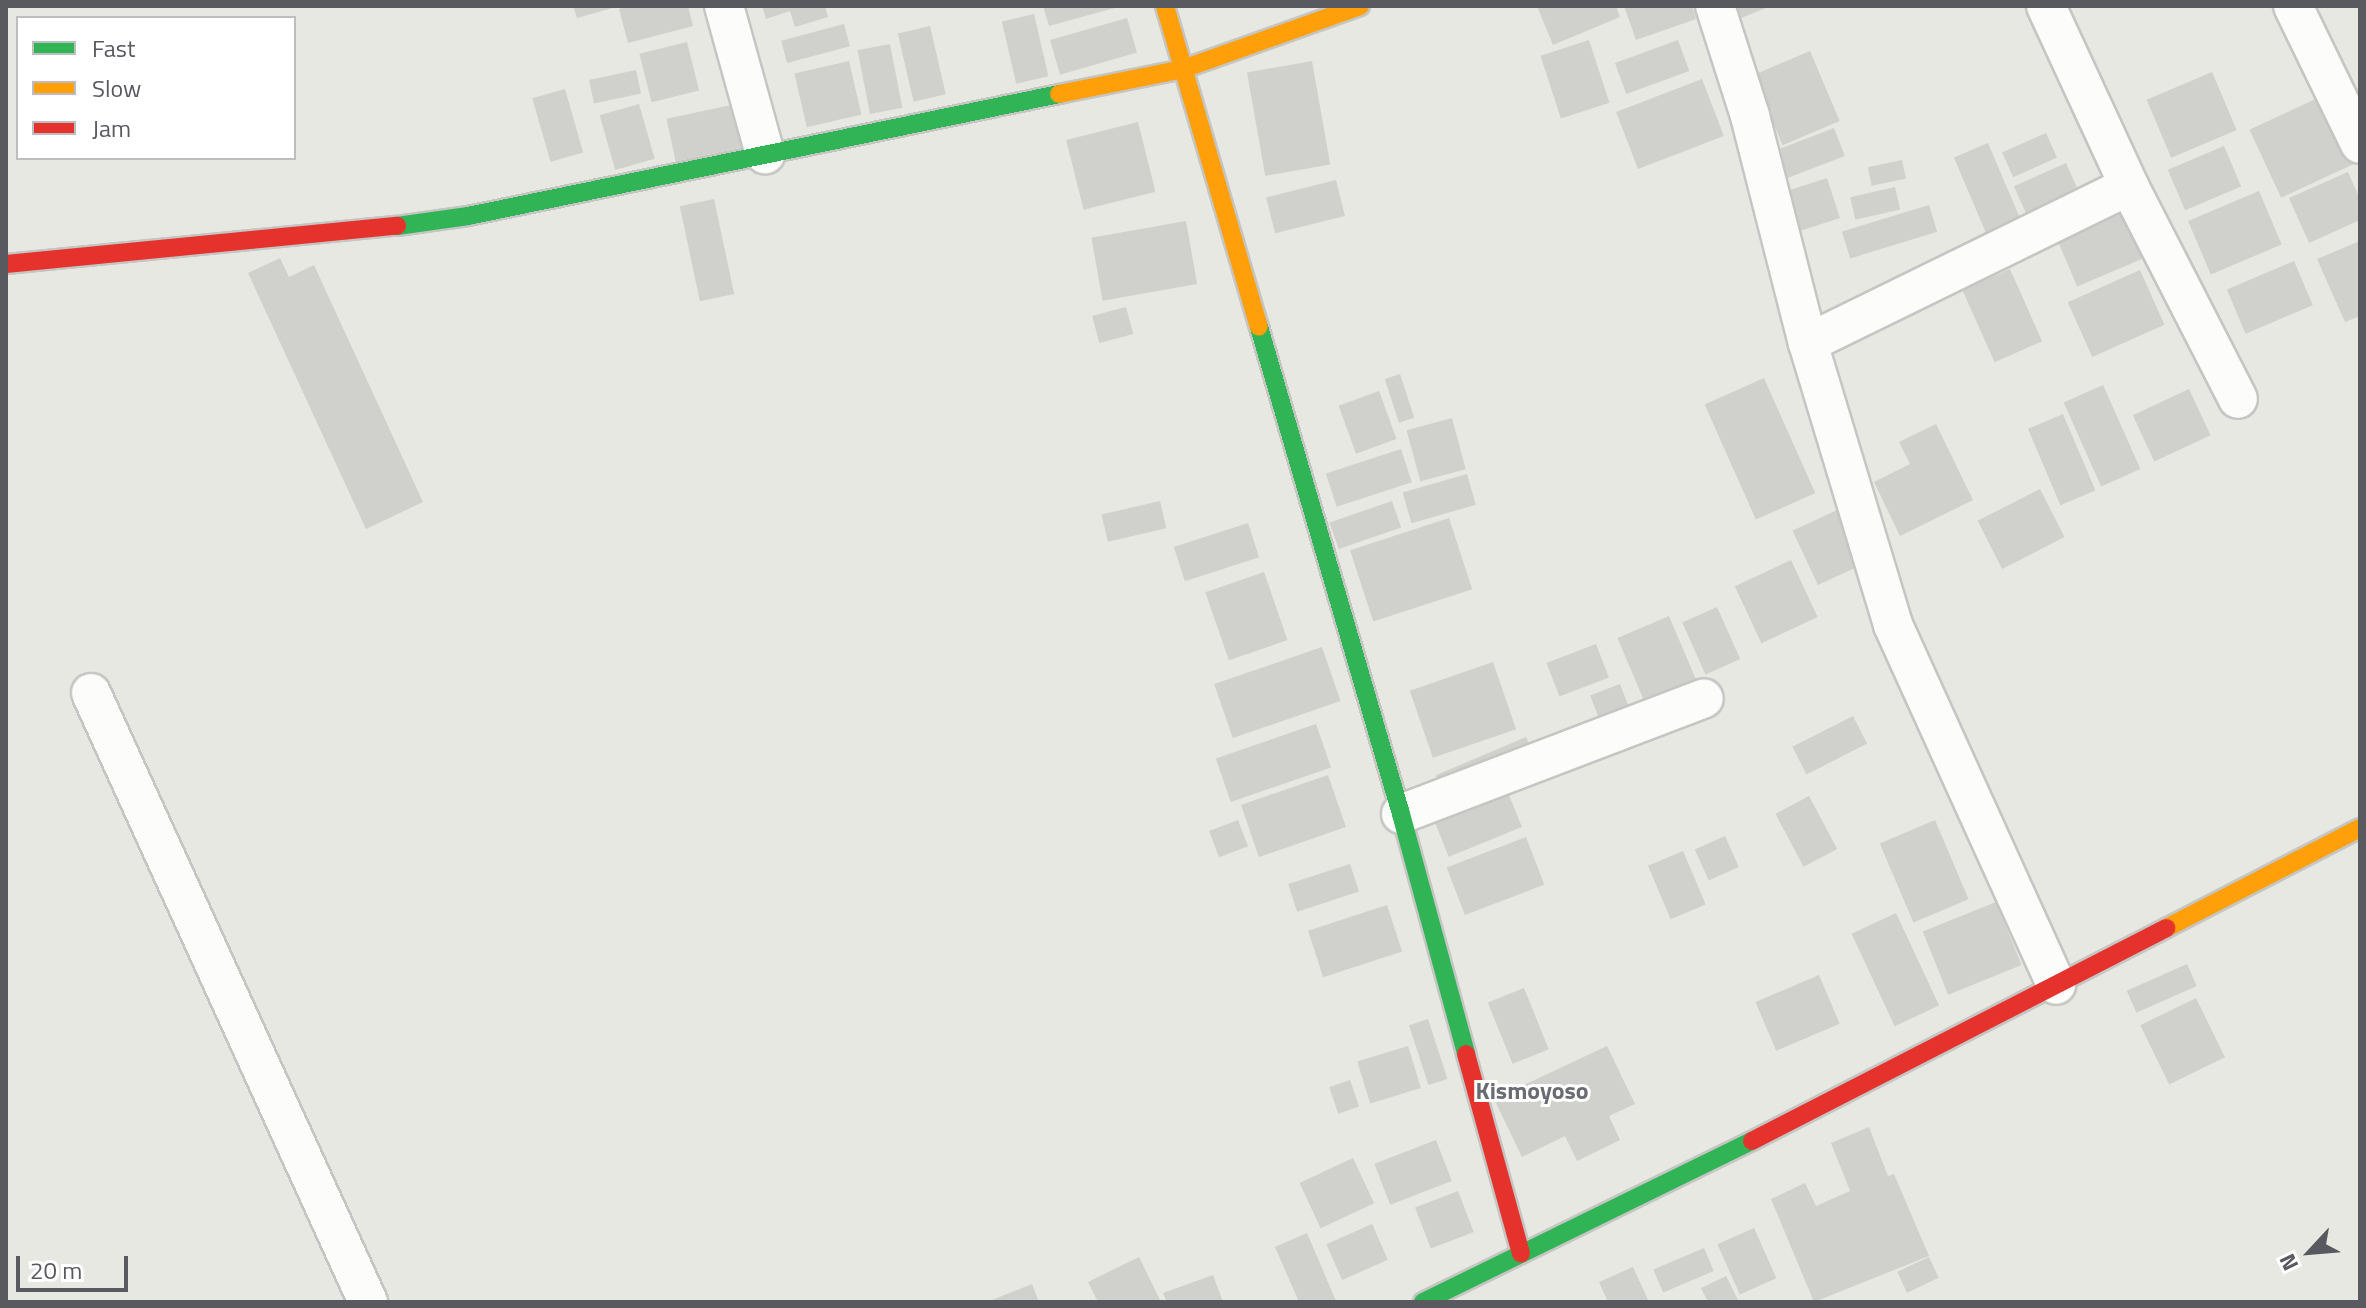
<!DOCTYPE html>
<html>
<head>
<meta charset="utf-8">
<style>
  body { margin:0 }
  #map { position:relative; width:2366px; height:1308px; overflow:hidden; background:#e8e8e2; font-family:"Titillium Web",sans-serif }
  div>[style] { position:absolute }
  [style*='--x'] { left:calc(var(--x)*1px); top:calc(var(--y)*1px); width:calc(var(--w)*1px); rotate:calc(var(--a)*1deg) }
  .building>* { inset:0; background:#d0d0cc; transform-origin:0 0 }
  .roads { filter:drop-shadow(2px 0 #c5c6c4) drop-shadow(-2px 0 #c5c6c4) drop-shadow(0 2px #c5c6c4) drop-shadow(0 -2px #c5c6c4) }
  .street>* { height:38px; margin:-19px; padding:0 19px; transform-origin:19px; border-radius:19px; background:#fcfcfb }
  .fast>* { height:18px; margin:-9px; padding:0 9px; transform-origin:9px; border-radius:9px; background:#30b455 }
  .slow>* { height:18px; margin:-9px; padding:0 9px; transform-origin:9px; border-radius:9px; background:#ff9f0a }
  .jam>* { height:18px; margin:-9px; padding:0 9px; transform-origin:9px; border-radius:9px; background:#e5322d }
  span { translate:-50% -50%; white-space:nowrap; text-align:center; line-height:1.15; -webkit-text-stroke:6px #fff; paint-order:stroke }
  .quarter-label { font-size:24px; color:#696c72; font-weight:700 }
  .frame { position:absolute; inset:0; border:8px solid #585a60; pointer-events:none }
  .legend { position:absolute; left:16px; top:16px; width:280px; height:144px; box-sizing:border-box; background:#fff; border:2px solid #bcbdbf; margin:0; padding:10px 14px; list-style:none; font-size:24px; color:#585a60 }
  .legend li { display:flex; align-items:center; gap:16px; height:40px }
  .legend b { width:40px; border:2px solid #bcbdbf }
  .north { position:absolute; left:2270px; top:1212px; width:80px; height:80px; -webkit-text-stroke:6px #fff; paint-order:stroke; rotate:244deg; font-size:22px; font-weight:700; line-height:32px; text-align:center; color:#585a60 }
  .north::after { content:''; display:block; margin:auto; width:28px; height:36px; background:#585a60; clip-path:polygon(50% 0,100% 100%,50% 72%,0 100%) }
  .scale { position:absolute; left:16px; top:1256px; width:112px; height:36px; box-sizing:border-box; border:4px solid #585a60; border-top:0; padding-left:10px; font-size:24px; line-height:28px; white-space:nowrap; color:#585a60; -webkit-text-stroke:6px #fff; paint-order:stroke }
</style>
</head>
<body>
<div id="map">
  <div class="building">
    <i style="clip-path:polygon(573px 6px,616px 6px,616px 7px,577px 18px)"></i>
    <i style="clip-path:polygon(629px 6px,688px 6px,693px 26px,628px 43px,619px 9px)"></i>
    <i style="clip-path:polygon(762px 6px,825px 6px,828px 17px,795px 27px,790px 11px,766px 19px)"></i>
    <i style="clip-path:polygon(1043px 6px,1117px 6px,1118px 7px,1049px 26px)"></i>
    <i style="clip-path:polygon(1537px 6px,1616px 6px,1620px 17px,1553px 45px)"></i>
    <i style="clip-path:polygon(1624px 6px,1692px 6px,1696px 19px,1636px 40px)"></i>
    <i style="clip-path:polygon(1737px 6px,1771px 6px,1741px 18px)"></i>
    <i style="left:1034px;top:14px;width:64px;height:33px;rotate:77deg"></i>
    <i style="left:1127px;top:18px;width:36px;height:80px;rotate:74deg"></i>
    <i style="left:844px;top:24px;width:23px;height:65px;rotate:75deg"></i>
    <i style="left:930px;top:26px;width:70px;height:33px;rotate:77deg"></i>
    <i style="left:1589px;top:40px;width:66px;height:51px;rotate:72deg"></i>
    <i style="left:1678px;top:40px;width:33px;height:67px;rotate:70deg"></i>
    <i style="left:687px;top:42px;width:50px;height:49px;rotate:76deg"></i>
    <i style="left:890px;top:44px;width:65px;height:33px;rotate:79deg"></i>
    <i style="left:1810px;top:51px;width:76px;height:62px;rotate:67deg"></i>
    <i style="left:849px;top:61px;width:55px;height:56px;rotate:77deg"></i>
    <i style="left:1312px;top:61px;width:105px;height:66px;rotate:80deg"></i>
    <i style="left:636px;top:70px;width:24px;height:48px;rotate:78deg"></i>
    <i style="left:2212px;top:72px;width:63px;height:71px;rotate:67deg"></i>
    <i style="left:1702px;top:79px;width:61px;height:92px;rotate:69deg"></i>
    <i style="left:565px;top:89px;width:66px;height:34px;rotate:74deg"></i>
    <i style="left:2322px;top:96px;width:75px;height:80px;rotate:65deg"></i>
    <i style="left:639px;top:104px;width:57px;height:41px;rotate:74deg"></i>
    <i style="left:736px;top:104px;width:44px;height:71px;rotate:78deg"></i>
    <i style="left:1138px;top:122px;width:72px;height:74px;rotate:76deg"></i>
    <i style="left:1834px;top:128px;width:30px;height:62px;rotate:69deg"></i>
    <i style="left:2046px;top:133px;width:27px;height:48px;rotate:66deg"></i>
    <i style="left:1988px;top:143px;width:89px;height:37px;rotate:67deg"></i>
    <i style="left:2224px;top:146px;width:44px;height:61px;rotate:67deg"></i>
    <i style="left:1902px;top:160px;width:19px;height:35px;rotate:78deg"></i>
    <i style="left:2066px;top:163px;width:36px;height:57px;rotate:66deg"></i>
    <i style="clip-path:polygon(2348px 172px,2360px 199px,2360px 220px,2309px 243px,2289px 198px)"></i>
    <i style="left:1827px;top:178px;width:42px;height:50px;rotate:72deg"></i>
    <i style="left:1336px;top:180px;width:37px;height:72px;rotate:76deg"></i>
    <i style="left:1895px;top:187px;width:23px;height:46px;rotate:77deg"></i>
    <i style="left:2259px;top:191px;width:58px;height:77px;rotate:67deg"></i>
    <i style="left:714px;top:199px;width:97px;height:35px;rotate:78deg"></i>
    <i style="left:1929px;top:205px;width:28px;height:91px;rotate:73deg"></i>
    <i style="left:2134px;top:208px;width:50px;height:83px;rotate:67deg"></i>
    <i style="left:1186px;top:221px;width:64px;height:96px;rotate:80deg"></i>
    <i style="clip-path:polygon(2360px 241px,2360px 316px,2345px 322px,2317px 259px)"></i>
    <i style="clip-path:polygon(280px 258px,289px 277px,314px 265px,423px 502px,366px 529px,248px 273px)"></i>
    <i style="left:2294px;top:261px;width:48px;height:73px;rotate:67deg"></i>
    <i style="left:2010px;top:269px;width:79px;height:52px;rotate:66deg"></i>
    <i style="left:2140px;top:270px;width:60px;height:79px;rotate:66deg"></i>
    <i style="left:1126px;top:307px;width:28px;height:35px;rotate:75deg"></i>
    <i style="left:1400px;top:374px;width:46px;height:16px;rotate:72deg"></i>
    <i style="left:1764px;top:378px;width:126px;height:65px;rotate:66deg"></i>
    <i style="left:2103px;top:385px;width:92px;height:43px;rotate:66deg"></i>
    <i style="left:2189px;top:389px;width:51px;height:62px;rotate:65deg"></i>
    <i style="left:1379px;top:391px;width:51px;height:43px;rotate:70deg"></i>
    <i style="left:2063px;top:414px;width:83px;height:38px;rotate:67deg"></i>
    <i style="left:1452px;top:418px;width:53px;height:47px;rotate:75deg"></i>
    <i style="clip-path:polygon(1936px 424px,1973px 500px,1900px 536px,1874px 482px,1910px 464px,1899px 442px)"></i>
    <i style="left:1401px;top:449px;width:35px;height:79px;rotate:72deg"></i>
    <i style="left:1467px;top:474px;width:32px;height:67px;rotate:74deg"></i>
    <i style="left:2040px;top:489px;width:54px;height:70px;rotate:63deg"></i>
    <i style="left:1160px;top:501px;width:28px;height:60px;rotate:77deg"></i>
    <i style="left:1392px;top:501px;width:28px;height:66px;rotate:71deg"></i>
    <i style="left:1837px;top:510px;width:60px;height:49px;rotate:65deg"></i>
    <i style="left:1449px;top:518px;width:75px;height:104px;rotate:72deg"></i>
    <i style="left:1248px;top:523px;width:36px;height:78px;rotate:72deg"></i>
    <i style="left:1791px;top:560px;width:63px;height:62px;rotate:65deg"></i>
    <i style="left:1264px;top:572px;width:72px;height:62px;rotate:71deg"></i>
    <i style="left:1717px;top:607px;width:57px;height:38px;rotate:66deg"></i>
    <i style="left:1669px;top:616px;width:78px;height:56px;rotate:67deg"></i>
    <i style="left:1596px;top:644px;width:36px;height:53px;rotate:69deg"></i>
    <i style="left:1322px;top:647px;width:57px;height:114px;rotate:71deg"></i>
    <i style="left:1493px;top:662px;width:71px;height:88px;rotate:71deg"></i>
    <i style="left:1620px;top:684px;width:36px;height:32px;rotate:69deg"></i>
    <i style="left:1853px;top:716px;width:31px;height:68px;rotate:63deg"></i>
    <i style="left:1316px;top:724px;width:46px;height:106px;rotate:71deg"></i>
    <i style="left:1526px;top:737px;width:21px;height:98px;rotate:67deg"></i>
    <i style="left:1328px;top:775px;width:55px;height:92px;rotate:71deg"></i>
    <i style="left:1507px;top:790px;width:40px;height:79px;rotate:68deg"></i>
    <i style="left:1809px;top:796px;width:60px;height:38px;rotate:62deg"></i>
    <i style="left:1238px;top:820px;width:28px;height:31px;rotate:69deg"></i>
    <i style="left:1935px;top:820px;width:86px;height:60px;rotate:67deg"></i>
    <i style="left:1725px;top:836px;width:34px;height:33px;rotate:66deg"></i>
    <i style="left:1526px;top:837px;width:51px;height:85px;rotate:69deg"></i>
    <i style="left:1683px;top:851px;width:58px;height:38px;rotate:67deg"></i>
    <i style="left:1350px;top:864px;width:29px;height:65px;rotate:72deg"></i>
    <i style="left:1996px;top:902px;width:68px;height:79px;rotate:68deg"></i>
    <i style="left:1387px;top:905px;width:49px;height:83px;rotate:72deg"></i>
    <i style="left:1896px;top:913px;width:102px;height:49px;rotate:65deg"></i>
    <i style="left:2187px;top:964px;width:24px;height:66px;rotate:66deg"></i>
    <i style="left:1819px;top:975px;width:53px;height:69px;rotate:67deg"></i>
    <i style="left:1524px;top:988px;width:66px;height:39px;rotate:68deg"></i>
    <i style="left:2196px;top:998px;width:66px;height:62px;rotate:64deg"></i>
    <i style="left:1428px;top:1019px;width:63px;height:20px;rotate:72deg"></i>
    <i style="left:1408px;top:1046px;width:44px;height:53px;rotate:73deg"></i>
    <i style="clip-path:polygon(1607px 1046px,1635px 1104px,1609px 1116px,1620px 1140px,1577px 1161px,1565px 1136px,1522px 1157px,1494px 1099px)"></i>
    <i style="left:1350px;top:1080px;width:28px;height:22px;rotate:71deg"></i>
    <i style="clip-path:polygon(1869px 1127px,1888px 1176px,1894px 1174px,1929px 1256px,1814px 1302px,1771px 1199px,1805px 1183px,1816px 1206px,1850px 1191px,1831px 1143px)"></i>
    <i style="left:1436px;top:1140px;width:44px;height:66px;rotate:69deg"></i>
    <i style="left:1353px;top:1158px;width:50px;height:59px;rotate:65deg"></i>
    <i style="left:1458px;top:1191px;width:44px;height:46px;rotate:69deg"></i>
    <i style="left:1372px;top:1224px;width:39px;height:50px;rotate:66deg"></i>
    <i style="left:1754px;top:1228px;width:55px;height:40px;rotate:66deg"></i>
    <i style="clip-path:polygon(1307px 1233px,1336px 1301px,1333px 1302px,1299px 1302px,1275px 1247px)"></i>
    <i style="left:1704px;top:1248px;width:25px;height:55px;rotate:67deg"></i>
    <i style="clip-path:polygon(1139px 1257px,1161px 1302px,1098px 1302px,1088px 1282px)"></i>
    <i style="left:1929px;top:1257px;width:23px;height:35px;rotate:65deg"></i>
    <i style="clip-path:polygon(1633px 1267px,1649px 1302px,1608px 1302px,1599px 1282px)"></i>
    <i style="clip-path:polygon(1213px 1275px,1223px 1302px,1167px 1302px,1163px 1293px)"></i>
    <i style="clip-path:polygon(1726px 1276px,1739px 1302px,1708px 1302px,1701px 1288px)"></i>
    <i style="clip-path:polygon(1032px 1284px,1039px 1302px,987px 1302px)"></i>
  </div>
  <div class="roads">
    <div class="street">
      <i style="--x:724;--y:6;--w:154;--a:74.5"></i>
      <i style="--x:1715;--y:6;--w:115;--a:72.3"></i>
      <i style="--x:1750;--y:116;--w:234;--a:75.7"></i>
      <i style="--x:1808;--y:343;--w:295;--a:73.2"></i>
      <i style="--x:1893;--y:625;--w:395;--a:65.6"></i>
      <i style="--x:2046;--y:6;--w:198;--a:65.2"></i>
      <i style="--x:2293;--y:6;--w:153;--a:64.1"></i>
      <i style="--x:1808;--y:343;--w:357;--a:-26.1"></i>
      <i style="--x:2129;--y:186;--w:239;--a:62.9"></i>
      <i style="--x:91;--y:693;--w:669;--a:65.54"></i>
      <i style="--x:1401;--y:814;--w:324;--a:-20.9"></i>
    </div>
    <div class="fast">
      <i style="--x:397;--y:226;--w:72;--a:-8"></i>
      <i style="--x:468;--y:216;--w:603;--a:-11.66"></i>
      <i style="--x:1259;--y:327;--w:507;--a:73.74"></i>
      <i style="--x:1401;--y:814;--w:249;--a:74.8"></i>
      <i style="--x:1423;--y:1302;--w:366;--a:-26.1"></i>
    </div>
    <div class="slow">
      <i style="--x:1165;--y:6;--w:334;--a:73.7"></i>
      <i style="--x:1059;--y:94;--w:126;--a:-11.4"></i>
      <i style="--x:1183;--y:69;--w:188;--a:-19.6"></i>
      <i style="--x:2166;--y:928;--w:218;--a:-27.3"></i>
    </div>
    <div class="jam">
      <i style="--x:6;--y:264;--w:393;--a:-5.6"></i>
      <i style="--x:1466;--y:1054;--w:207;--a:74.6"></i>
      <i style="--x:1752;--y:1141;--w:466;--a:-27.2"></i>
    </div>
  </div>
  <div class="quarter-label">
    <span style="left:1532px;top:1091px">Kismoyoso</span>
  </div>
  <div class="frame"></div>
  <ul class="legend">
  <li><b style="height:10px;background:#30b455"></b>Fast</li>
  <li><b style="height:10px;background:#ff9f0a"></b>Slow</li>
  <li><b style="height:10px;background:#e5322d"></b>Jam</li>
  </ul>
  <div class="north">N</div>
  <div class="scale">20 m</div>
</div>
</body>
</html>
